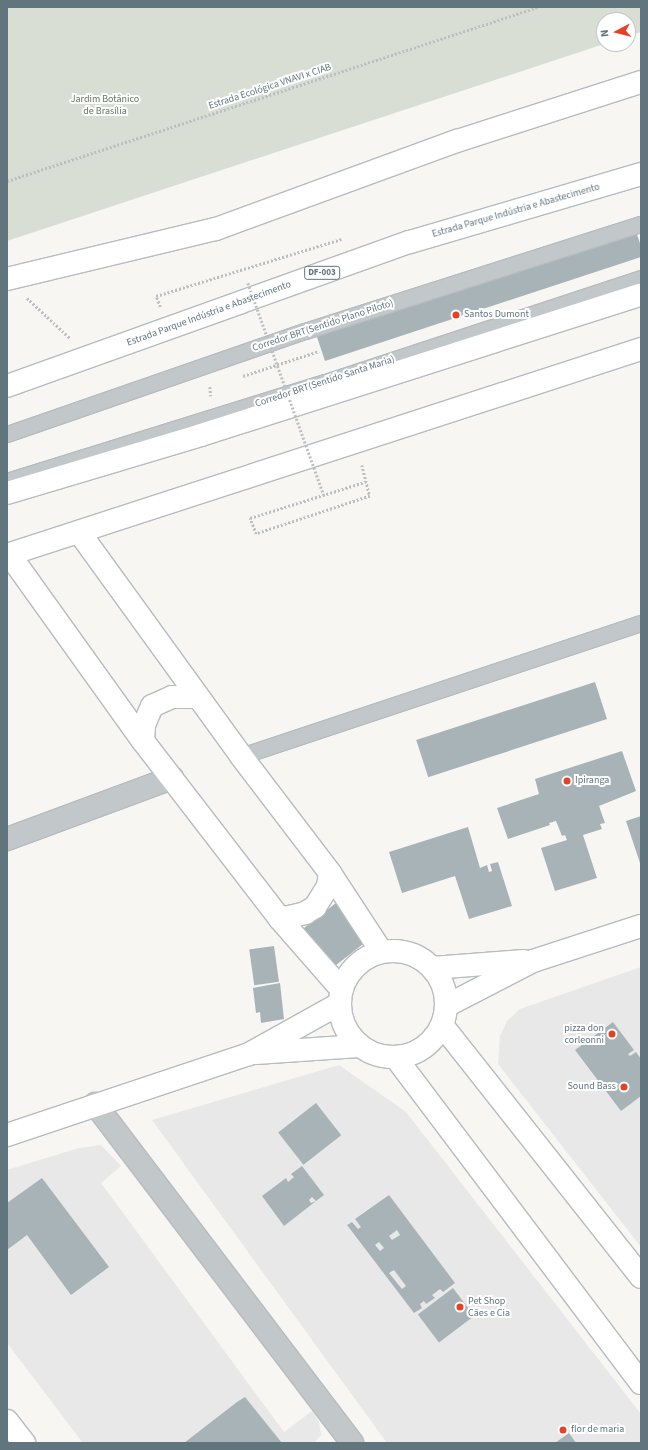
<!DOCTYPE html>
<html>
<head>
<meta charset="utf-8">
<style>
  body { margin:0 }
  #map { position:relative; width:648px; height:1450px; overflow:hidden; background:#f7f6f3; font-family:"Source Sans 3",sans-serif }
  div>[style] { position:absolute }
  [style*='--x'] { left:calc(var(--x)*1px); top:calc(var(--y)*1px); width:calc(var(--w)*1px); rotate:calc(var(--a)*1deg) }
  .built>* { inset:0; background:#e7e8e7 }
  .green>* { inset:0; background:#d9ded4 }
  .building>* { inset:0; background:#a8b3b7; transform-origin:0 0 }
  .path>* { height:2.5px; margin-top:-1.25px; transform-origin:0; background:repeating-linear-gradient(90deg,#bcbfc1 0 2px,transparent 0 4px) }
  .roads { filter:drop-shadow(1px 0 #b6bcc0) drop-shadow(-1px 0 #b6bcc0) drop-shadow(0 1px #b6bcc0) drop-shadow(0 -1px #b6bcc0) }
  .lane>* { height:15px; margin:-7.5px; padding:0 7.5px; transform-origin:7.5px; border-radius:7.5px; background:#c2c7c9 }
  .street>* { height:22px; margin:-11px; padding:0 11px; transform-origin:11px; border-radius:11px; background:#c2c7c9 }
  .secondary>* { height:22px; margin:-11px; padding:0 11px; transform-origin:11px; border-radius:11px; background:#fff }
  .secondary>.ring { margin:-11px; padding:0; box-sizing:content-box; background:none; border:22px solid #fff; border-radius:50% }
  .highway>* { height:22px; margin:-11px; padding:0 11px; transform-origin:11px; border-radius:11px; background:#fff }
  .path-bridge>* { height:2.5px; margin-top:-1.25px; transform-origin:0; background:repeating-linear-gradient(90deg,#bcbfc1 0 2px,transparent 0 4px) }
  .dots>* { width:11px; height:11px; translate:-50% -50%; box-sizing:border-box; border:2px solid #fff; border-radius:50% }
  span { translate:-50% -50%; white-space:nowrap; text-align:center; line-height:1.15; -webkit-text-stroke:4px #fff; paint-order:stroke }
  .shield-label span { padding:1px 3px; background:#fff; border:1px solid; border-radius:3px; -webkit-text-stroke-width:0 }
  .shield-label { font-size:9px; color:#61757f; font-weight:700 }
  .street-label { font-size:10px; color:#61757f }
  .park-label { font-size:10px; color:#667760 }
  .poi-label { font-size:10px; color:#61757f }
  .left { translate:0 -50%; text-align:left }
  .right { translate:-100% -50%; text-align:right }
  .frame { position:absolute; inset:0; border:8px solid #61757f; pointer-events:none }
  .north { position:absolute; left:596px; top:12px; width:40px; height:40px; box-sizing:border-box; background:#fff; border:1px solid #c0c8cc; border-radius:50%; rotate:263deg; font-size:11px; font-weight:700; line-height:16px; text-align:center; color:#61757f }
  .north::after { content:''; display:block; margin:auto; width:14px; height:18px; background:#e54125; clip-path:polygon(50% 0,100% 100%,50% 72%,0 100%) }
</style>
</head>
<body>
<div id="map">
  <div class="built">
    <i style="clip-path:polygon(641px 967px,641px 1247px,498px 1064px,500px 1036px,507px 1021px,520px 1009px)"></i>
    <i style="clip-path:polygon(339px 1065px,406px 1112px,641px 1414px,641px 1443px,387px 1443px,152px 1120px)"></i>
    <i style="clip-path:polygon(101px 1145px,121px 1166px,101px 1183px,284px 1432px,312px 1411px,319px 1422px,321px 1435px,314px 1443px,83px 1443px,7px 1343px,7px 1170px,79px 1148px)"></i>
  </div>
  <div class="green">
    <i style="clip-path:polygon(7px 7px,641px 7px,641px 32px,628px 36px,628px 20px,604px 20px,604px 44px,7px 241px)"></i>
  </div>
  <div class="building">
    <i style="clip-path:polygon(635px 229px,641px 246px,641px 257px,325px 361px,316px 334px)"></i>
    <i style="left:595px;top:682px;width:39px;height:188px;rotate:72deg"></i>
    <i style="clip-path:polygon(622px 751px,636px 791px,599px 806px,605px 823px,600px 824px,602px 829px,583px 835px,597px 878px,555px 891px,541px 848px,567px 840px,565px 835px,562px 836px,556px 821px,549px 823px,550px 825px,508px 839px,497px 808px,539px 794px,535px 779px)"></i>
    <i style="clip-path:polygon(641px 816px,641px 863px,640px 863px,626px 821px)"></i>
    <i style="clip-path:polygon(468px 827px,480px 868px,487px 865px,489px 872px,492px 871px,490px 864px,498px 862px,512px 906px,469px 919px,455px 876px,402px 893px,389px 852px)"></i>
    <i style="left:345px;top:896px;width:49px;height:69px;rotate:52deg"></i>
    <i style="left:274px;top:946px;width:36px;height:25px;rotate:82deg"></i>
    <i style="clip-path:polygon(280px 983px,284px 1019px,261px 1023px,260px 1012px,256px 1013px,253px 988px)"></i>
    <i style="clip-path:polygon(613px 1022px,634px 1050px,628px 1054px,630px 1056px,636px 1052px,641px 1059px,641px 1096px,621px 1111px,575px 1050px)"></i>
    <i style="left:316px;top:1103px;width:41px;height:48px;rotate:52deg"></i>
    <i style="clip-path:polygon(302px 1166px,324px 1195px,316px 1201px,312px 1197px,309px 1200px,311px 1203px,316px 1201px,284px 1226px,262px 1196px,286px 1178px,288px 1182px,294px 1177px,291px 1174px)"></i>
    <i style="clip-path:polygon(42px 1178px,109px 1267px,71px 1295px,27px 1235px,7px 1250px,7px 1203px)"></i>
    <i style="clip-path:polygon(evenodd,389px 1195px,455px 1283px,443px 1292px,440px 1289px,432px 1295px,435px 1298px,426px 1304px,424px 1301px,420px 1304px,422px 1308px,414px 1313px,347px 1225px,352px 1222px,358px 1229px,361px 1227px,355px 1219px,389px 1195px,397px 1230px,400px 1235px,392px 1240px,389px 1236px,397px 1230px,389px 1195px,379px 1242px,384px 1248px,380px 1251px,375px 1245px,379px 1242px,389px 1195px,394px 1270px,406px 1286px,402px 1289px,389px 1273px,394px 1270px)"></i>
    <i style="left:453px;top:1288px;width:35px;height:44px;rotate:53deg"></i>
    <i style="clip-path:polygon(245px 1397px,282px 1443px,184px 1443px,237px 1402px)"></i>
    <i style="clip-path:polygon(569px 1433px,576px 1443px,555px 1443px)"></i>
  </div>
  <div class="path">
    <i style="--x:7;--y:181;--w:559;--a:-18.14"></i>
    <i style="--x:27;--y:298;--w:59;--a:42.9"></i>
    <i style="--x:160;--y:307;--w:12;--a:-110"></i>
    <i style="--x:156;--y:296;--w:194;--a:-17.1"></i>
    <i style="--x:243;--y:376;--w:80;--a:-18.2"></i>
    <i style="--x:210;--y:387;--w:9;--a:84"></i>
    <i style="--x:362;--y:465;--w:32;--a:76"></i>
    <i style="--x:370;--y:496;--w:120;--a:161.6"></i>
    <i style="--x:256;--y:534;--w:17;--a:-111"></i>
    <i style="--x:250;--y:518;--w:121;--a:-17.4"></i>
  </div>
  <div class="roads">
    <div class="lane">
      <i style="--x:7;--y:434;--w:315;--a:-19.1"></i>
      <i style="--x:305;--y:331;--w:353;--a:-17.7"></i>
      <i style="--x:7;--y:481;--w:333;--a:-17.3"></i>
      <i style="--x:325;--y:382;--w:333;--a:-18.2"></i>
      <i style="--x:241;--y:756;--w:422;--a:-18.4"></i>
    </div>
    <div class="street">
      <i style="--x:7;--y:839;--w:176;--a:-20.3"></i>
      <i style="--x:95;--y:1104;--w:425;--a:52.8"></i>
    </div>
    <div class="secondary">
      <i style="--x:7;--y:279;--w:215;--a:-13.5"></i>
      <i style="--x:216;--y:229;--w:257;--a:-20.1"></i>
      <i style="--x:457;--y:141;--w:193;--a:-17.8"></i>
      <i style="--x:79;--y:532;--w:276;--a:54.1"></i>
      <i style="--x:241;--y:756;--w:147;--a:52.7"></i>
      <i style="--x:330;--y:873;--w:93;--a:56.8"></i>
      <i style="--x:9;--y:554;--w:230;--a:54.4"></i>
      <i style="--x:143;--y:741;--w:225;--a:52.4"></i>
      <i style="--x:280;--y:919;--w:93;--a:48.9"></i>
      <i style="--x:7;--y:555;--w:667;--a:-18"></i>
      <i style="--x:143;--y:741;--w:16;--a:-86"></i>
      <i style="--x:144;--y:725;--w:21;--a:-67"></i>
      <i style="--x:152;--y:706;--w:22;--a:-24"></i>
      <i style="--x:172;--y:697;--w:26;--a:0"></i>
      <i style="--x:280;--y:919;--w:26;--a:-13"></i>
      <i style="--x:305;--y:913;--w:12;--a:-31"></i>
      <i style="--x:315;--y:907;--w:25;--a:-58"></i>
      <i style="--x:328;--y:886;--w:13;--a:-81"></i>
      <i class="ring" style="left:340px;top:951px;width:84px;height:84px"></i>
      <i style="--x:432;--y:968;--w:92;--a:-4.4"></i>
      <i style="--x:446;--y:1006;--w:98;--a:-27.3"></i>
      <i style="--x:533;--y:961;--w:114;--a:-18"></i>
      <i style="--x:442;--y:1025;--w:321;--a:51.7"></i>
      <i style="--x:256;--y:1053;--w:103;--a:-3.9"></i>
      <i style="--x:396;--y:1058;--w:407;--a:53"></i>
      <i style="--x:7;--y:1135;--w:255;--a:-18.5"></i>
      <i style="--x:249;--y:1054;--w:103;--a:-29.1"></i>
      <i style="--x:7;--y:1421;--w:28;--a:52"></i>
    </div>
    <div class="highway">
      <i style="--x:7;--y:386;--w:428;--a:-19.7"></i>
      <i style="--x:410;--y:242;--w:241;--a:-16.4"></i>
      <i style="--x:7;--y:493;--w:202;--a:-16.6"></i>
      <i style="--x:201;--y:435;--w:462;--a:-17.7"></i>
    </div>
  </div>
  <div class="path-bridge">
    <i style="--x:248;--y:283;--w:225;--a:70.3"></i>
  </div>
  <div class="dots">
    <i style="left:456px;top:315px;background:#e54125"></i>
    <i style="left:567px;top:781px;background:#e54125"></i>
    <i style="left:612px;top:1034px;background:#e54125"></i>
    <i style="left:624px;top:1087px;background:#e54125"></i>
    <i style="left:460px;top:1307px;background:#e54125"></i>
    <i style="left:563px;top:1430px;background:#e54125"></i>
  </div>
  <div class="shield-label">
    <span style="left:322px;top:273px">DF-003</span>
  </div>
  <div class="street-label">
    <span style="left:270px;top:87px;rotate:-18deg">Estrada Ecológica VNAVI x CIAB</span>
    <span style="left:516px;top:211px;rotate:-16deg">Estrada Parque Indústria e Abastecimento</span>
    <span style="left:209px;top:314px;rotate:-20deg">Estrada Parque Indústria e Abastecimento</span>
    <span style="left:323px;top:326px;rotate:-18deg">Corredor BRT(Sentido Plano Piloto)</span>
    <span style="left:325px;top:382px;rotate:-18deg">Corredor BRT(Sentido Santa Maria)</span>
  </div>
  <div class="park-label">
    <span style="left:105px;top:105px">Jardim Botânico<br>de Brasília</span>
  </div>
  <div class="poi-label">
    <span class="left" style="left:464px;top:315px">Santos Dumont</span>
    <span class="left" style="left:575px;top:781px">Ipiranga</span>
    <span class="right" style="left:604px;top:1034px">pizza don<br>corleonni</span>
    <span class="right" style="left:616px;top:1087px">Sound Bass</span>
    <span class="left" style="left:468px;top:1307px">Pet Shop<br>Cães e Cia</span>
    <span class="left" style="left:571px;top:1430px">flor de maria</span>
  </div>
  <div class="frame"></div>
  <div class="north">N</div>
</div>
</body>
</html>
